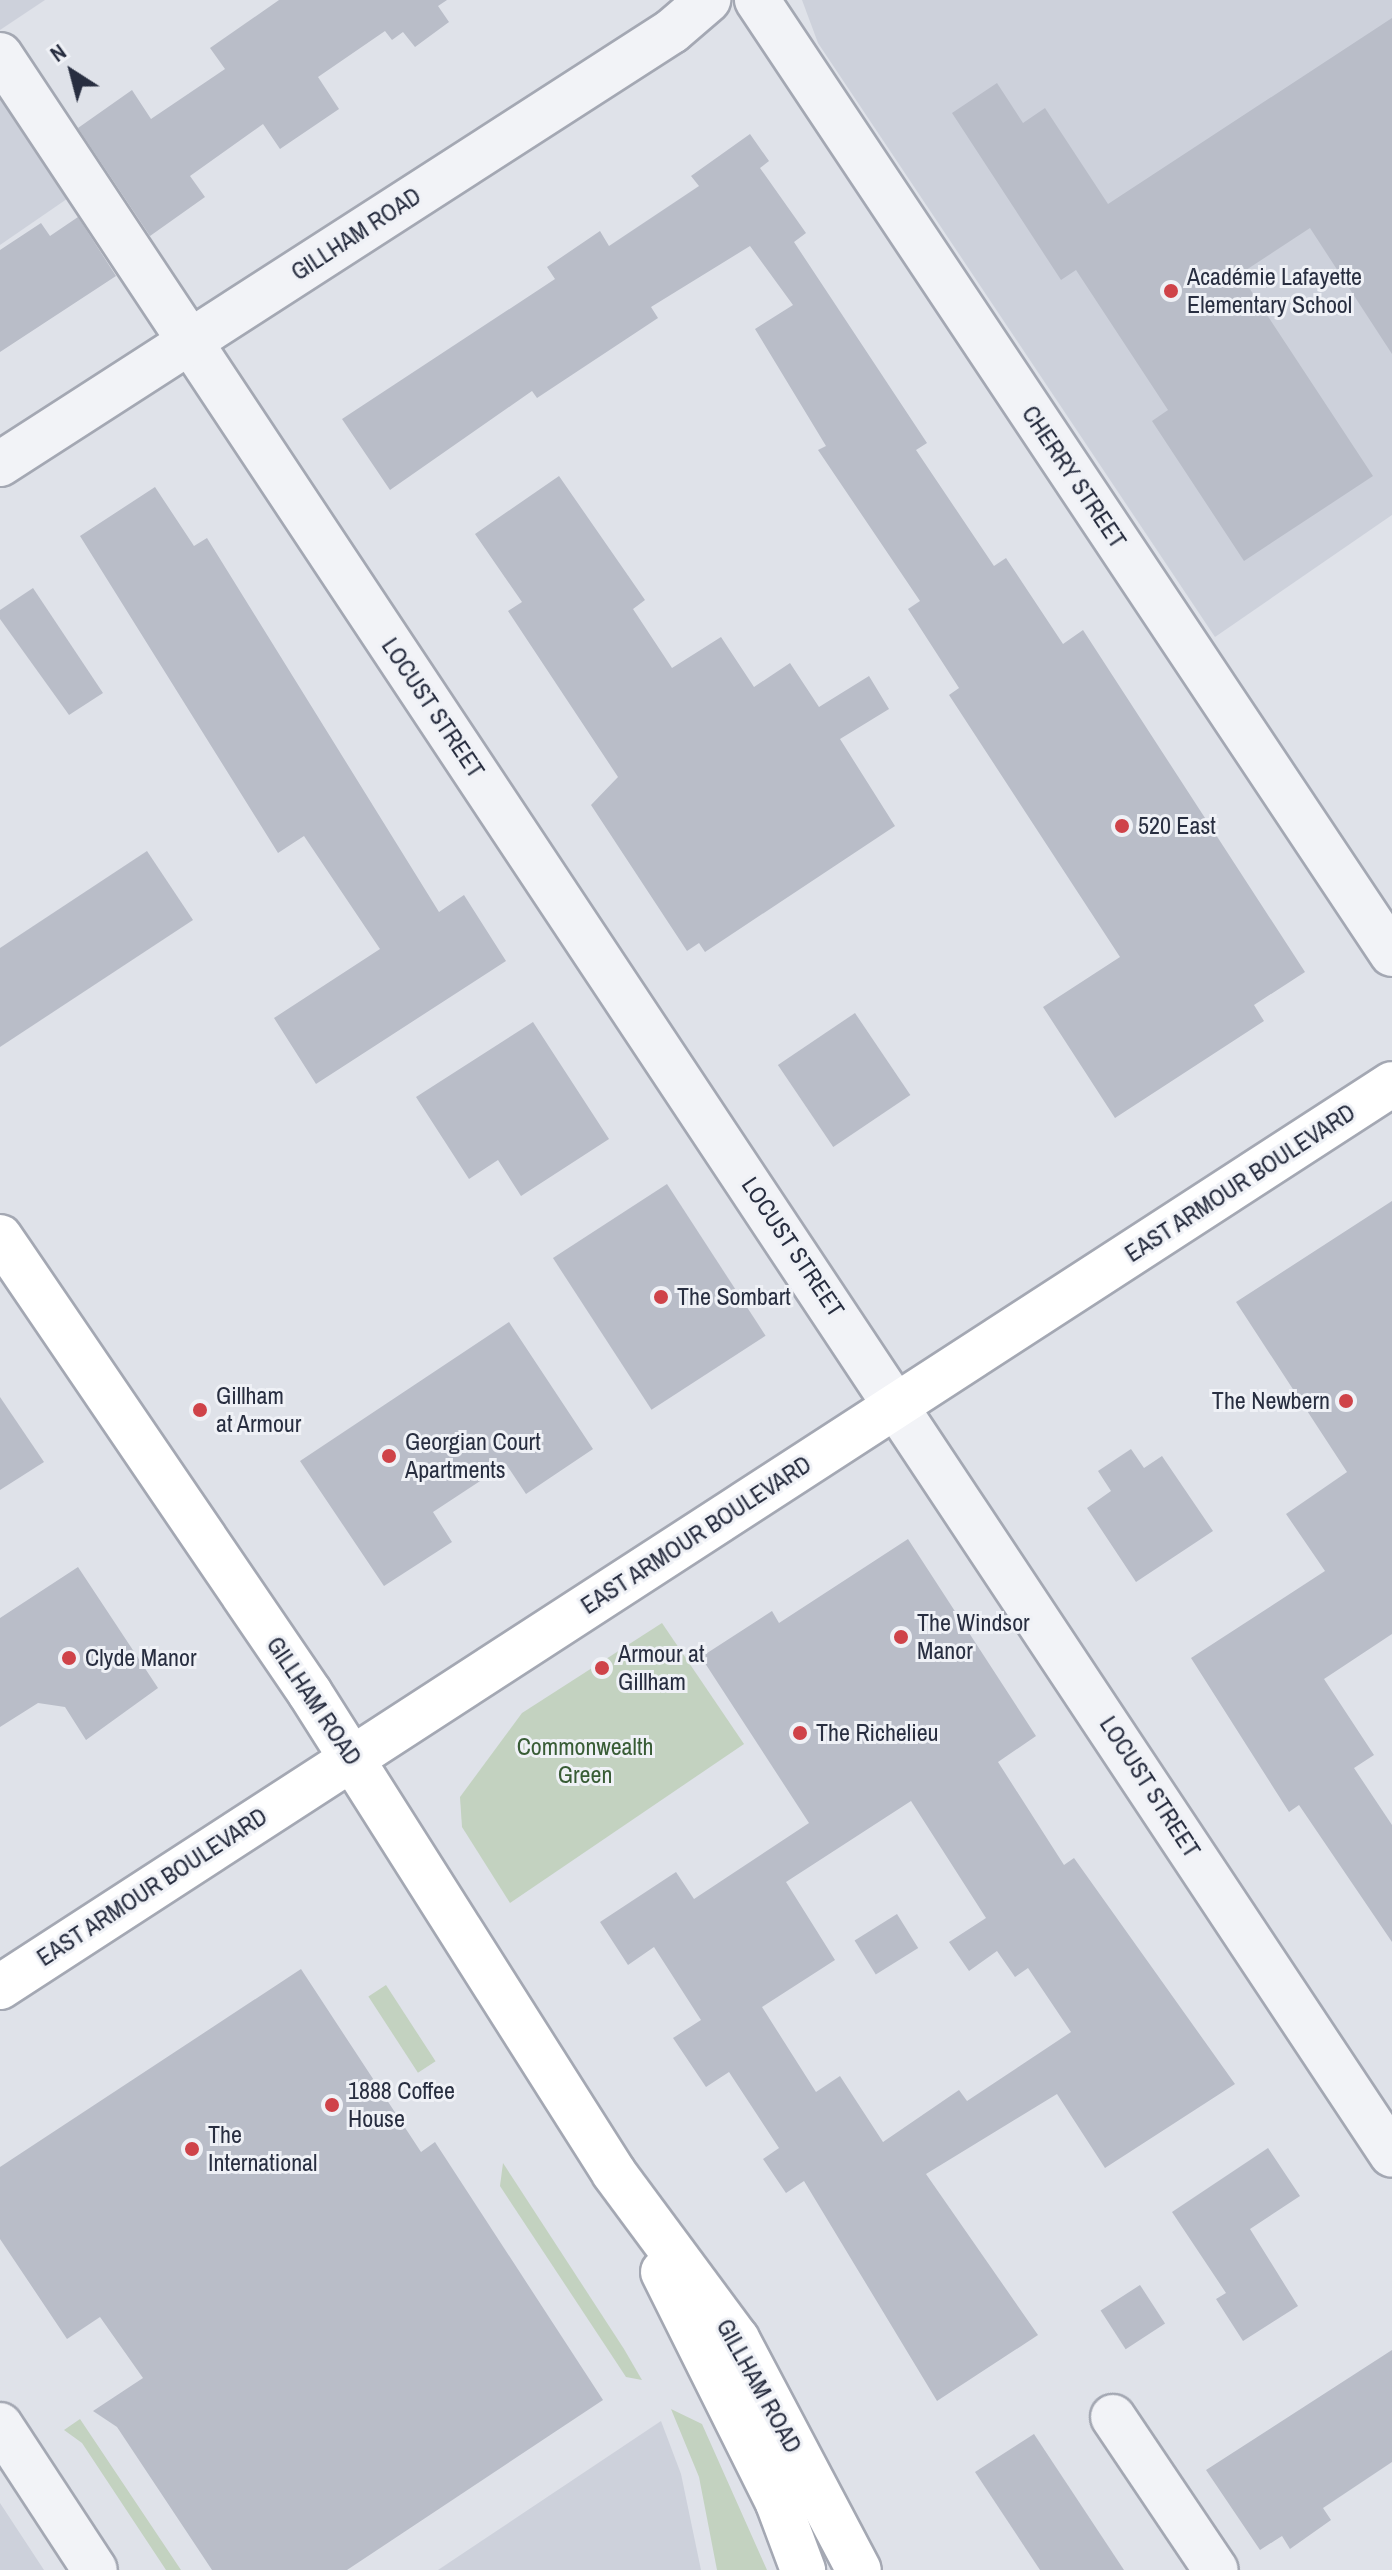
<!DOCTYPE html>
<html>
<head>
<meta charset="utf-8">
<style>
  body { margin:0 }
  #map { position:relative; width:1392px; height:2570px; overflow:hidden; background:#dfe2e9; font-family:"Archivo Narrow",sans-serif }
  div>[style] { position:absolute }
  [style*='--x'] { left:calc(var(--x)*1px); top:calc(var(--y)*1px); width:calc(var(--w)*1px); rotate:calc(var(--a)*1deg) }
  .built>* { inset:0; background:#cdd1db }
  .green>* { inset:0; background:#c3d2c0; transform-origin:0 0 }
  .building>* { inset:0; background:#b9bdc8; transform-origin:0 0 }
  .roads { filter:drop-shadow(2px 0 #a4a8b3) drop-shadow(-2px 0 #a4a8b3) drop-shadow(0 2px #a4a8b3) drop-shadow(0 -2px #a4a8b3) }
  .minor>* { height:44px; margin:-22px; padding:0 22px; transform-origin:22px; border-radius:22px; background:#f2f3f7 }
  .major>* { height:44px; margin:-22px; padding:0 22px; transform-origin:22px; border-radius:22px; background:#fff }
  .dots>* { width:22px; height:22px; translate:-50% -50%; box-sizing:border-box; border:4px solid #eff1f6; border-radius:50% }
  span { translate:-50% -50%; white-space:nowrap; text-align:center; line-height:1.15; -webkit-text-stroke:6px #eff1f6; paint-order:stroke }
  .street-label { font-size:24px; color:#282e40 }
  .poi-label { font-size:24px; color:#282e40 }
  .left { translate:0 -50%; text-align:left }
  .right { translate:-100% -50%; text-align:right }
  .park-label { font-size:24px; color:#385c35 }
  .north { position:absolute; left:32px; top:32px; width:80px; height:80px; -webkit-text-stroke:6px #eff1f6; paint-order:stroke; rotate:324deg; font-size:22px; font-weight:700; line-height:32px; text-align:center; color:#282e40 }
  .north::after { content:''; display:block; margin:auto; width:28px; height:36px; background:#282e40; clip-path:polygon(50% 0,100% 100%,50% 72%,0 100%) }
</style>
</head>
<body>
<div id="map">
  <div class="built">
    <i style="clip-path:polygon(0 0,45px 0,0 30px)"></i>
    <i style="clip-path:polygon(802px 0,1392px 0,1392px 515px,1215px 637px,818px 43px)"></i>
    <i style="clip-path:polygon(0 79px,77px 192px,0 245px)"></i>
    <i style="clip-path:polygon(661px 2421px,681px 2474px,701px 2570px,438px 2570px)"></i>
    <i style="clip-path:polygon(0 2503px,44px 2570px,0 2570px)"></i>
  </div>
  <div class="green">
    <i style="clip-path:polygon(662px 1623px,744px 1744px,510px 1903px,462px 1827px,460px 1797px,522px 1713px)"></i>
    <i style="left:386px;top:1985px;width:91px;height:21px;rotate:57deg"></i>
    <i style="clip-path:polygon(503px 2163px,624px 2349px,642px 2380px,626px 2377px,500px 2186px)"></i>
    <i style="clip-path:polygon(671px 2409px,702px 2424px,767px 2570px,717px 2570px,699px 2477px)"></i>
    <i style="clip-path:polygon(80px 2419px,181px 2570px,166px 2570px,82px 2443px,64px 2430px)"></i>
  </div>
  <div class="building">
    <i style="clip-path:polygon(279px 0,447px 0,438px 6px,449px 22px,415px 47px,403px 32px,392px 40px,385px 31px,318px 77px,339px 109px,280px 149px,263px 124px,190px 176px,205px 197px,150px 236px,78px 128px,132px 90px,151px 119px,225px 69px,210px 48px)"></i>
    <i style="clip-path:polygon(1392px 18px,1392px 354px,1310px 228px,1240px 274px,1373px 476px,1244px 561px,1152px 421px,1168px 410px,1076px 270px,1061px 280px,952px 113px,997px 83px,1023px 123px,1045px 108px,1108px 204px)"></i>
    <i style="clip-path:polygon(750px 134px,769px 161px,760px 168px,806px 233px,794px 242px,927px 443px,916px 450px,994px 566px,1006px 558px,1063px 644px,1083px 630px,1305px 972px,1254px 1005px,1264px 1021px,1115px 1118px,1043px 1007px,1120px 957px,949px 695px,959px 688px,908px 609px,920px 601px,818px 450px,826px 446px,755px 329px,793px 305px,750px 246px,651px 307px,658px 318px,537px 398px,532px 391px,390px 490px,342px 419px,555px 279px,547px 267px,600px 231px,609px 246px,699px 186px,691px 176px)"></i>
    <i style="clip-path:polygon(78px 217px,116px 276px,0 352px,0 250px,41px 223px,50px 236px)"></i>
    <i style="clip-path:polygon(559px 476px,645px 600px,633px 609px,672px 668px,721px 637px,754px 687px,790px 663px,819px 707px,869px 676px,889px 709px,840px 739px,895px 826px,705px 952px,699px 943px,687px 951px,591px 805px,618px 777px,508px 611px,522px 602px,475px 534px)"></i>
    <i style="clip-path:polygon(155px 487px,194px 546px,207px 538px,439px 912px,464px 895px,506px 961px,316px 1084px,274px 1018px,380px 949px,304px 836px,278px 853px,80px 536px)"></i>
    <i style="clip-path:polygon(33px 588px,103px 693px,69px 715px,0 619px,0 610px)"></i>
    <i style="clip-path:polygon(147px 851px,193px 920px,0 1047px,0 948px)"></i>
    <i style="left:855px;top:1013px;width:99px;height:93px;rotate:56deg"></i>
    <i style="clip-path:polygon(533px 1022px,609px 1139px,521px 1196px,498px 1160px,469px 1179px,416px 1097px)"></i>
    <i style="left:667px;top:1184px;width:181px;height:136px;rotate:57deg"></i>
    <i style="clip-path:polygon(1392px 1201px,1392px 1634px,1324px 1679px,1374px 1755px,1354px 1768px,1392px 1825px,1392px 1942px,1299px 1805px,1289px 1812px,1191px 1658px,1325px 1571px,1286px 1514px,1347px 1472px,1236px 1302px)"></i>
    <i style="clip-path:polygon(509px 1322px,593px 1449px,526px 1494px,506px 1464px,433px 1512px,452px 1542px,384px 1586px,300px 1461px)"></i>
    <i style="clip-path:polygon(0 1397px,44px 1462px,0 1490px)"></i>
    <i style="clip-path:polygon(1131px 1449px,1144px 1468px,1162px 1456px,1213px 1531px,1136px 1582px,1087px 1508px,1111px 1491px,1098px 1471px)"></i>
    <i style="clip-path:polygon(evenodd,908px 1539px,1036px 1736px,998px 1762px,1064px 1865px,1074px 1858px,1235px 2084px,1105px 2168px,1057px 2094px,926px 2174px,1038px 2335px,937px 2401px,804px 2181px,786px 2193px,763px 2159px,779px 2148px,729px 2072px,706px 2087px,673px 2038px,701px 2020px,654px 1947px,628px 1965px,600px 1922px,676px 1872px,694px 1899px,809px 1823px,701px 1657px,772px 1611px,779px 1623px,908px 1539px,911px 1801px,986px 1918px,949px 1942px,969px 1971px,997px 1951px,1015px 1977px,1028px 1968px,1071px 2032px,967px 2101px,959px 2090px,883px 2142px,840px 2076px,816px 2092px,762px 2007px,835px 1960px,786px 1882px,911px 1801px)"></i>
    <i style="clip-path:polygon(78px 1567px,158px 1688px,86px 1740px,65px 1707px,38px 1703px,0 1727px,0 1618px)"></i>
    <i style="left:897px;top:1914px;width:40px;height:50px;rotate:58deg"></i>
    <i style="clip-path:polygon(301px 1969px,421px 2152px,435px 2142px,603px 2400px,347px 2570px,212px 2570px,117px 2427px,93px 2411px,143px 2378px,100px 2317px,67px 2339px,0 2239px,0 2167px)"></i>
    <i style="clip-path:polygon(1268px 2148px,1300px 2196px,1250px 2229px,1298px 2306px,1243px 2341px,1216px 2299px,1226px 2293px,1172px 2212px)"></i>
    <i style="left:1140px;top:2285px;width:46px;height:47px;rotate:57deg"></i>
    <i style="clip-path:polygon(1392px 2350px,1392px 2462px,1323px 2508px,1331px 2520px,1290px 2549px,1282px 2536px,1260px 2550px,1206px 2470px)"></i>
    <i style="clip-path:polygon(1034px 2434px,1124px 2570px,1040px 2570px,975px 2472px)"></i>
  </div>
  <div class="roads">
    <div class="minor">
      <i style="--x:757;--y:0;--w:1146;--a:56.35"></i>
      <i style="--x:0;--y:55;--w:2519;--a:56.46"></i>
      <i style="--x:0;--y:464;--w:799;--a:-32.8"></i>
      <i style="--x:672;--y:31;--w:48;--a:-40.7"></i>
      <i style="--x:1113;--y:2417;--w:184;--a:56.1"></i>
      <i style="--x:0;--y:2425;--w:173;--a:56.8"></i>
    </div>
    <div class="major">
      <i style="--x:0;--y:1237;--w:551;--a:55.79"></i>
      <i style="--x:310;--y:1693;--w:568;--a:57.65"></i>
      <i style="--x:614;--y:2173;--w:207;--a:53.5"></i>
      <i style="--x:737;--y:2339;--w:261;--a:62.2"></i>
      <i style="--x:0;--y:1987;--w:1659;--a:-32.97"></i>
      <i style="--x:663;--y:2272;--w:258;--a:63.5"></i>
      <i style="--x:778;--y:2503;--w:72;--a:69.5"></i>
    </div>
  </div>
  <div class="dots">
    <i style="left:1171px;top:291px;background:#cf4349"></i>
    <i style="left:1122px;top:826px;background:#cf4349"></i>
    <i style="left:661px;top:1297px;background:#cf4349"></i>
    <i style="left:1346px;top:1401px;background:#cf4349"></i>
    <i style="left:200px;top:1410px;background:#cf4349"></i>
    <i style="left:389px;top:1456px;background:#cf4349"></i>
    <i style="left:901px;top:1637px;background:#cf4349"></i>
    <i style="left:69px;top:1658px;background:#cf4349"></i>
    <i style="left:602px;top:1668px;background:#cf4349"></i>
    <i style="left:800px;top:1733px;background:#cf4349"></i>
    <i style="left:332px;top:2105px;background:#cf4349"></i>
    <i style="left:192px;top:2149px;background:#cf4349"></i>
  </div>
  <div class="street-label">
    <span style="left:356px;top:234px;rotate:-33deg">GILLHAM ROAD</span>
    <span style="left:1074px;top:477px;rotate:56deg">CHERRY STREET</span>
    <span style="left:433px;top:708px;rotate:56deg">LOCUST STREET</span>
    <span style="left:1240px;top:1183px;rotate:-33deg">EAST ARMOUR BOULEVARD</span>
    <span style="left:793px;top:1247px;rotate:56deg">LOCUST STREET</span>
    <span style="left:696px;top:1535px;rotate:-33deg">EAST ARMOUR BOULEVARD</span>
    <span style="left:314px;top:1701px;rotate:56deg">GILLHAM ROAD</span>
    <span style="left:1150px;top:1787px;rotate:57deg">LOCUST STREET</span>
    <span style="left:152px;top:1887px;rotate:-33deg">EAST ARMOUR BOULEVARD</span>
    <span style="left:759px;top:2386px;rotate:61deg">GILLHAM ROAD</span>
  </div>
  <div class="poi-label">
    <span class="left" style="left:1187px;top:291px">Académie Lafayette<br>Elementary School</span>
    <span class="left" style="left:1138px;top:826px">520 East</span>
    <span class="left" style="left:677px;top:1297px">The Sombart</span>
    <span class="left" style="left:216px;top:1410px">Gillham<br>at Armour</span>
    <span class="right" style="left:1330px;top:1401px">The Newbern</span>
    <span class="left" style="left:405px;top:1456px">Georgian Court<br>Apartments</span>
    <span class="left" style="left:917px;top:1637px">The Windsor<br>Manor</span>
    <span class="left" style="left:618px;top:1668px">Armour at<br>Gillham</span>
    <span class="left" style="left:85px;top:1658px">Clyde Manor</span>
    <span class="left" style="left:816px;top:1733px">The Richelieu</span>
    <span class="left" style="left:348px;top:2105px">1888 Coffee<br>House</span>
    <span class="left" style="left:208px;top:2149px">The<br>International</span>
  </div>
  <div class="park-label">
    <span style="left:585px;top:1761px">Commonwealth<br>Green</span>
  </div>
  <div class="north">N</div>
</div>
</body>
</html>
